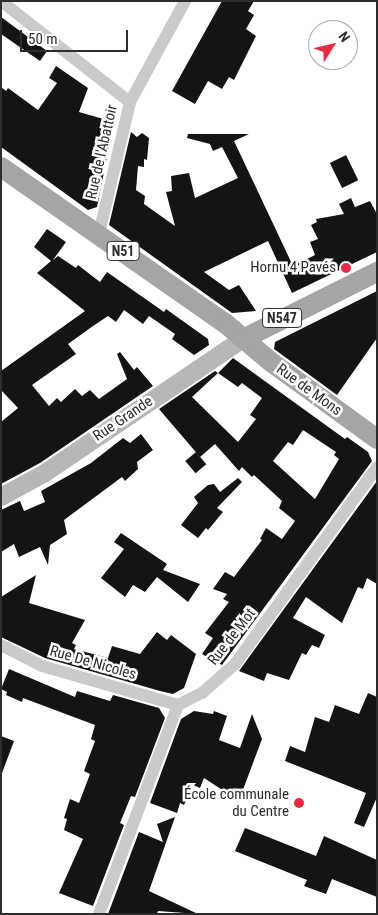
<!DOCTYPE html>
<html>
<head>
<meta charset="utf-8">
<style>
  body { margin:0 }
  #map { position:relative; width:378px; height:915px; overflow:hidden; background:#fff; font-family:"Roboto Condensed",sans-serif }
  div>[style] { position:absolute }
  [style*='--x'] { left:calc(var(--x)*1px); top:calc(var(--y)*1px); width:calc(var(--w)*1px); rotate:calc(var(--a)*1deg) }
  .building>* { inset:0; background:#141414; transform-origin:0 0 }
  .street>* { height:12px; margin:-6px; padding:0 6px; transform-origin:6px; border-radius:6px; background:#cacaca }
  .secondary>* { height:18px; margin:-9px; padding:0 9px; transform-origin:9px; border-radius:9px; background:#b7b7b7 }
  .primary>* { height:20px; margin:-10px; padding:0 10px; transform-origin:10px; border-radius:10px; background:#a5a5a5 }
  .dots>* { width:14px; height:14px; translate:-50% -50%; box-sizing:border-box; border:2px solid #fff; border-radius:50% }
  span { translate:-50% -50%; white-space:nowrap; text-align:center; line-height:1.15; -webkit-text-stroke:5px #fff; paint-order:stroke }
  .shield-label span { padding:1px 4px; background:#fff; border:1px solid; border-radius:4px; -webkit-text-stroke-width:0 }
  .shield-label { font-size:14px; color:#2d2d2d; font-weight:700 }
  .street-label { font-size:15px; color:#2d2d2d }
  .poi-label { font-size:15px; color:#2d2d2d }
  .right { translate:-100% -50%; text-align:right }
  .frame { position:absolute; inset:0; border:2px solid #2d2d2d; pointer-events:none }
  .north { position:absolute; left:308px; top:20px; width:50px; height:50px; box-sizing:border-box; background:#fff; border:1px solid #ababab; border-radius:50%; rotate:54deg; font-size:14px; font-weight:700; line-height:20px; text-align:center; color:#2d2d2d }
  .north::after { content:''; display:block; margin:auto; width:18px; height:22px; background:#ea2942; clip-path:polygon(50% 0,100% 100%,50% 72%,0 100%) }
  .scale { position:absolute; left:20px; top:30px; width:108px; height:22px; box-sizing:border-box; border:2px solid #2d2d2d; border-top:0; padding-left:6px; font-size:15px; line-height:18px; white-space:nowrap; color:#2d2d2d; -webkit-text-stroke:4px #fff; paint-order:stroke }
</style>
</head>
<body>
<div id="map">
  <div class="building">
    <i style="clip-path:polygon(222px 1px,254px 1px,248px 11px,254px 15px,246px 29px,256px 36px,234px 80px,229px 77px,222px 89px,208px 81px,195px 104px,172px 91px)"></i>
    <i style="clip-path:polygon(1px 17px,47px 51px,40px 61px,1px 34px)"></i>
    <i style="clip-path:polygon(56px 66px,88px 88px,79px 112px,114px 122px,97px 207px,88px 210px,1px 147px,1px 87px,6px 91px,8px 88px,38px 110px,57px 83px,49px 78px)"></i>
    <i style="clip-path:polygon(131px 132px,137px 137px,142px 133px,149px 138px,147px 160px,144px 159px,144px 167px,138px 166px,136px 190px,145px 196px,144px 204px,175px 226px,166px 192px,172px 191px,171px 176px,189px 173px,195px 198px,238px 178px,222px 147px,213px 151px,210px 144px,187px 138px,188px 134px,249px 134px,234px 141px,293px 266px,315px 255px,310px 242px,318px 239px,311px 225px,317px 222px,316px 219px,344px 214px,339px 204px,351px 198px,355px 207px,370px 201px,377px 214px,377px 252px,292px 293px,268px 241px,204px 272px,229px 290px,239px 285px,256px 311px,232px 313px,109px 225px)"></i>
    <i style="left:346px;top:155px;width:28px;height:18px;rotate:64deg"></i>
    <i style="clip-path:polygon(47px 229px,66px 242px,53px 260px,58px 256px,76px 268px,78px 265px,100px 282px,107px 272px,164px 312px,166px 309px,208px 339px,209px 345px,194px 355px,172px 339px,175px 334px,149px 316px,143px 324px,124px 310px,116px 322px,108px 316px,93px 326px,68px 344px,76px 354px,32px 385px,49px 406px,57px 398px,61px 402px,75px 389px,82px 396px,90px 390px,99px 399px,127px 379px,117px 354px,120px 352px,134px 370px,137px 367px,153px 386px,40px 463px,1px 484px,1px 422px,18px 408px,1px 390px,1px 371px,85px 311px,37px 273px,51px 261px,34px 247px)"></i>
    <i style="clip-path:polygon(377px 291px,377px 338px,337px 395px,274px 349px,275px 342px)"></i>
    <i style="clip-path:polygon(evenodd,233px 358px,345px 439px,347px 437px,368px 452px,372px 461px,222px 665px,202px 654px,213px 638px,205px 633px,229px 602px,223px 599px,227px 594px,213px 589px,225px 572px,234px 577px,262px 540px,260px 539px,266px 528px,282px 539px,295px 521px,279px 508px,282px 501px,254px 475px,252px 477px,242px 467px,239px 471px,215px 444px,200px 457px,159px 409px,215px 371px,218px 373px,192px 397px,238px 442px,256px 419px,250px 415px,262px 398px,242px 383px,238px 387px,218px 373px,233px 358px,303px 430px,336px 452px,334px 455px,339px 459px,315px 499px,273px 461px,288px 442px,293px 445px,303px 430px)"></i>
    <i style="clip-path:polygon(141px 434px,153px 450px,137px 462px,138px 469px,125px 481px,122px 477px,64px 520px,67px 534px,50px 545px,48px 565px,40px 547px,19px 557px,14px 544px,1px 552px,1px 510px,20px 501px,24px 511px,45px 502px,41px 491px,91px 463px,123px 438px,130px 443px)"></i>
    <i style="left:196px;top:452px;width:16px;height:14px;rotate:50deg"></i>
    <i style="clip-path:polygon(238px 478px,242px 482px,217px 508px,223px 512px,208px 530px,206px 528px,198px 538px,181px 525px,198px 503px,194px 497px,208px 485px,214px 484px,220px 492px)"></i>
    <i style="clip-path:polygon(377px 481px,377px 584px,367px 578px,363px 589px,358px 587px,342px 623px,306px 597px,293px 618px,325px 635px,319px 648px,312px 645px,306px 655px,302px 653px,289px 680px,267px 673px,264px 681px,239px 671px)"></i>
    <i style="clip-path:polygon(121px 533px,167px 564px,163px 570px,200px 584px,188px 602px,157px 577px,145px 592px,133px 585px,125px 597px,101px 578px,124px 549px,114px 542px)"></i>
    <i style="clip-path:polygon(36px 575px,29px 603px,85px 620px,72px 643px,76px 645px,74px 649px,108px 658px,112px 646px,140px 654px,157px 632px,167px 640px,171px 635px,196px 654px,184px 688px,173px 694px,160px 691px,45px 658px,1px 637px,1px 597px)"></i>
    <i style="clip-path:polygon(9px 669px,75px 697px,77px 691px,110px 701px,113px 695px,159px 708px,165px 718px,135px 797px,131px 796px,120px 823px,124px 825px,93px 906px,59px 893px,83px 839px,64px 830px,67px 819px,64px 818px,70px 799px,79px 803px,90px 774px,84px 771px,95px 741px,91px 739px,95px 725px,23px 698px,22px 702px,6px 695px,7px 692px,1px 689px)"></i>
    <i style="clip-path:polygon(368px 693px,377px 697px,377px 797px,364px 827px,354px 823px,366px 793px,285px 761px,290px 746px,305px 752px,315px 717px,329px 722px,335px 705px,359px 714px)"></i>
    <i style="clip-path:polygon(194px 711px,213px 714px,214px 711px,227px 716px,219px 740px,240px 748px,252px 714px,262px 739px,241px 795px,235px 793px,233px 797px,204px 778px,200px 788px,193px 785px,184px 805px,180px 803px,177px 813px,150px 803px,181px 719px)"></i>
    <i style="clip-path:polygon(1px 736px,14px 741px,2px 773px,1px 773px)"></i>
    <i style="clip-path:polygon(175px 817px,149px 891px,198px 914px,158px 911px,157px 914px,108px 914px,139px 832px,163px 842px,157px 824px)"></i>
    <i style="clip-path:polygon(245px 828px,316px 856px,324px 836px,377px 860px,377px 897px,332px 879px,326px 894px,304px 886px,307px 880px,235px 851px)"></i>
  </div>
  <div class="street">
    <i style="--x:1;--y:1;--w:164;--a:38.1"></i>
    <i style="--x:90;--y:231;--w:7;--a:8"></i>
    <i style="--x:97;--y:232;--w:8;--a:-60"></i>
    <i style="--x:101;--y:225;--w:126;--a:-76.7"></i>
    <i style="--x:130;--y:102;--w:115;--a:-61.4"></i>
    <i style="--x:1;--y:645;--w:46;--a:27.1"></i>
    <i style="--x:42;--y:666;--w:141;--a:16"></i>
    <i style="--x:99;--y:914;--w:223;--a:-69.3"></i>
    <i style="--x:178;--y:705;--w:27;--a:-27"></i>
    <i style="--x:202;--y:693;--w:44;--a:-41.3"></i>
    <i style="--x:235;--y:664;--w:243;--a:-54.2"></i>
  </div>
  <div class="secondary">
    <i style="--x:1;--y:497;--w:50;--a:-28.6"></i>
    <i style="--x:45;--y:473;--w:239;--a:-34.1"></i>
  </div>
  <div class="primary">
    <i style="--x:1;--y:167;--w:273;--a:34.9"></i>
    <i style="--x:225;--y:323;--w:60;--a:40.3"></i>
    <i style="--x:271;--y:362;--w:131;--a:36"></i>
    <i style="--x:243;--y:339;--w:150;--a:-26.6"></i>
  </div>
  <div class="dots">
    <i style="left:346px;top:268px;background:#ea2942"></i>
    <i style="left:299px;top:803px;background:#ea2942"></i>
  </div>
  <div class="shield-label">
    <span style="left:123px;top:251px">N51</span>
    <span style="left:282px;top:318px">N547</span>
  </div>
  <div class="street-label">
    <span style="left:102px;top:152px;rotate:-77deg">Rue de l'Abattoir</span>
    <span style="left:309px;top:390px;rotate:36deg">Rue de Mons</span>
    <span style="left:123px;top:419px;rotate:-34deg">Rue Grande</span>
    <span style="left:232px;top:637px;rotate:-52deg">Rue de Mot</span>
    <span style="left:93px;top:663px;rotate:16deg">Rue De Nicoles</span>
  </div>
  <div class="poi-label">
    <span class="right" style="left:336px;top:268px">Hornu 4 Pavés</span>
    <span class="right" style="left:289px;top:803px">École communale<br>du Centre</span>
  </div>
  <div class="frame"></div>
  <div class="north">N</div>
  <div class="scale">50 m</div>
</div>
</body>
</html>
